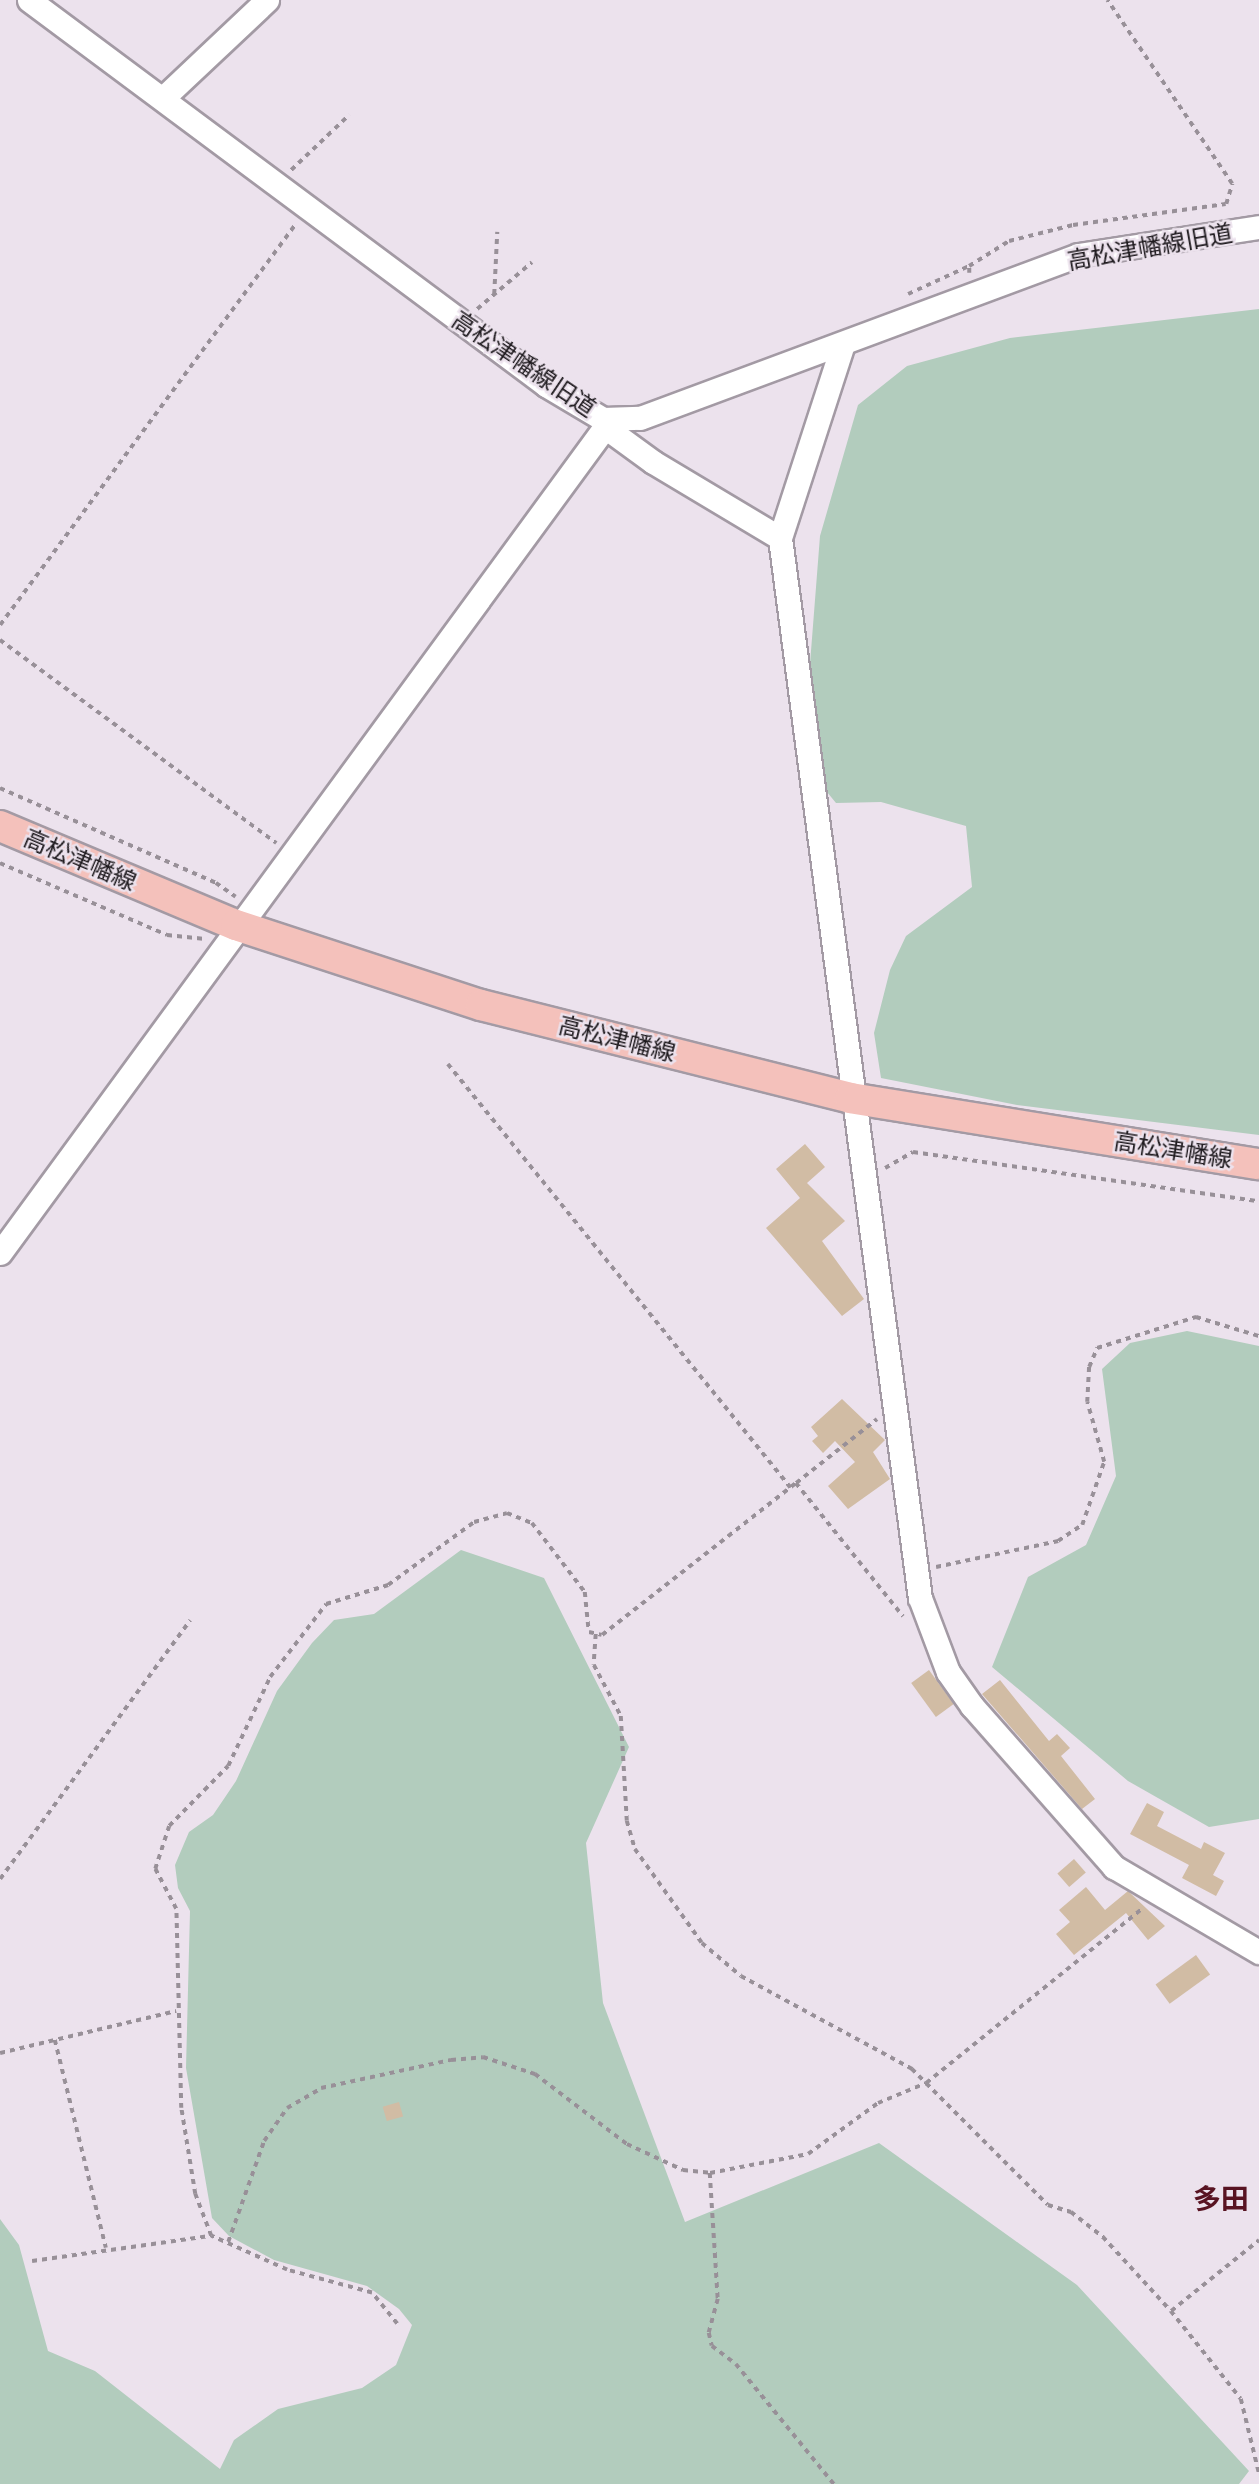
<!DOCTYPE html>
<html>
<head>
<meta charset="utf-8">
<style>
  body { margin:0 }
  #map { position:relative; width:1259px; height:2484px; overflow:hidden; background:#ece2ed; font-family:Montserrat,"Noto Sans JP",sans-serif }
  div>[style] { position:absolute }
  [style*='--x'] { left:calc(var(--x)*1px); top:calc(var(--y)*1px); width:calc(var(--w)*1px); rotate:calc(var(--a)*1deg) }
  .green>* { inset:0; background:#b2ccbd }
  .building>* { inset:0; background:#d1bca4; transform-origin:0 0 }
  .path>* { height:3.5px; margin-top:-1.75px; transform-origin:0; background:repeating-linear-gradient(90deg,#989098 0 5px,transparent 0 10px) }
  .roads { filter:drop-shadow(2px 0 #a39aa4) drop-shadow(-2px 0 #a39aa4) drop-shadow(0 2px #a39aa4) drop-shadow(0 -2px #a39aa4) }
  .minor>* { height:23px; margin:-11.5px; padding:0 11.5px; transform-origin:11.5px; border-radius:11.5px; background:#fff }
  .major>* { height:30px; margin:-15px; padding:0 15px; transform-origin:15px; border-radius:15px; background:#f4c1bb }
  span { translate:-50% -50%; white-space:nowrap; text-align:center; line-height:1.15; -webkit-text-stroke:5px #ece2ed; paint-order:stroke }
  .street-label { font-size:24px; color:#1d191d }
  .quarter-label { font-size:28px; color:#581322; font-weight:700 }
</style>
</head>
<body>
<div id="map">
  <div class="green">
    <i style="clip-path:polygon(1259px 309px,1259px 1135px,1017px 1105px,881px 1078px,874px 1033px,890px 970px,906px 936px,972px 887px,966px 826px,881px 802px,836px 803px,818px 781px,807px 702px,820px 536px,858px 405px,907px 366px,1010px 338px)"></i>
    <i style="clip-path:polygon(1187px 1331px,1259px 1346px,1259px 1819px,1209px 1827px,1128px 1781px,992px 1667px,1028px 1577px,1086px 1545px,1116px 1476px,1102px 1369px,1130px 1343px)"></i>
    <i style="clip-path:polygon(461px 1550px,544px 1578px,629px 1747px,586px 1843px,603px 2003px,685px 2222px,879px 2143px,1077px 2285px,1249px 2471px,1239px 2484px,0 2484px,0 2219px,19px 2245px,48px 2351px,95px 2371px,220px 2469px,234px 2440px,278px 2409px,362px 2388px,396px 2365px,412px 2325px,399px 2309px,367px 2286px,274px 2260px,229px 2236px,212px 2218px,186px 2068px,190px 1911px,178px 1888px,175px 1865px,189px 1832px,213px 1815px,236px 1781px,277px 1691px,312px 1643px,334px 1620px,374px 1614px)"></i>
  </div>
  <div class="building">
    <i style="clip-path:polygon(805px 1144px,825px 1167px,807px 1183px,845px 1221px,822px 1241px,864px 1299px,842px 1316px,766px 1228px,800px 1198px,776px 1169px)"></i>
    <i style="clip-path:polygon(842px 1399px,885px 1440px,873px 1452px,890px 1479px,848px 1509px,828px 1486px,855px 1462px,835px 1441px,823px 1453px,812px 1441px,818px 1436px,811px 1427px)"></i>
    <i style="left:929px;top:1670px;width:42px;height:22px;rotate:54deg"></i>
    <i style="clip-path:polygon(1000px 1680px,1049px 1741px,1057px 1734px,1070px 1748px,1061px 1756px,1095px 1799px,1082px 1809px,982px 1694px)"></i>
    <i style="clip-path:polygon(1147px 1803px,1164px 1812px,1157px 1826px,1201px 1849px,1204px 1842px,1225px 1853px,1213px 1875px,1224px 1881px,1216px 1896px,1182px 1878px,1189px 1865px,1130px 1834px)"></i>
    <i style="left:1074px;top:1859px;width:18px;height:22px;rotate:49deg"></i>
    <i style="clip-path:polygon(1086px 1887px,1105px 1910px,1128px 1891px,1165px 1926px,1148px 1940px,1126px 1913px,1074px 1955px,1056px 1934px,1070px 1922px,1059px 1910px)"></i>
    <i style="left:1196px;top:1955px;width:24px;height:50px;rotate:54deg"></i>
    <i style="left:399px;top:2102px;width:15px;height:17px;rotate:74deg"></i>
  </div>
  <div class="path">
    <i style="--x:291;--y:170;--w:80;--a:-43.5"></i>
    <i style="--x:969;--y:273;--w:7;--a:-90"></i>
    <i style="--x:969;--y:266;--w:47;--a:-32"></i>
    <i style="--x:1009;--y:241;--w:66;--a:-14"></i>
    <i style="--x:1073;--y:225;--w:154;--a:-7.8"></i>
    <i style="--x:1226;--y:204;--w:21;--a:-73"></i>
    <i style="--x:1232;--y:184;--w:222;--a:-124.2"></i>
    <i style="--x:494;--y:294;--w:62;--a:-87.2"></i>
    <i style="--x:908;--y:294;--w:67;--a:-24.7"></i>
    <i style="--x:477;--y:309;--w:72;--a:-40.5"></i>
    <i style="--x:0;--y:625;--w:498;--a:-53.6"></i>
    <i style="--x:0;--y:640;--w:343;--a:36.3"></i>
    <i style="--x:0;--y:788;--w:236;--a:23.7"></i>
    <i style="--x:216;--y:883;--w:24;--a:35"></i>
    <i style="--x:0;--y:863;--w:182;--a:23.3"></i>
    <i style="--x:167;--y:935;--w:36;--a:6"></i>
    <i style="--x:448;--y:1064;--w:545;--a:51.03"></i>
    <i style="--x:885;--y:1168;--w:32;--a:-30"></i>
    <i style="--x:913;--y:1152;--w:349;--a:8.1"></i>
    <i style="--x:796;--y:1483;--w:103;--a:-38.3"></i>
    <i style="--x:936;--y:1567;--w:125;--a:-12"></i>
    <i style="--x:1058;--y:1541;--w:29;--a:-34"></i>
    <i style="--x:1082;--y:1525;--w:67;--a:-70.8"></i>
    <i style="--x:1104;--y:1462;--w:62;--a:-105.8"></i>
    <i style="--x:1087;--y:1402;--w:35;--a:-87"></i>
    <i style="--x:1089;--y:1367;--w:21;--a:-67"></i>
    <i style="--x:1097;--y:1348;--w:104;--a:-17.4"></i>
    <i style="--x:1196;--y:1317;--w:66;--a:16.8"></i>
    <i style="--x:596;--y:1634;--w:31;--a:94"></i>
    <i style="--x:594;--y:1665;--w:58;--a:62.1"></i>
    <i style="--x:621;--y:1716;--w:105;--a:86.7"></i>
    <i style="--x:627;--y:1821;--w:29;--a:74"></i>
    <i style="--x:635;--y:1849;--w:115;--a:54.5"></i>
    <i style="--x:702;--y:1943;--w:51;--a:40.2"></i>
    <i style="--x:741;--y:1976;--w:195;--a:28.5"></i>
    <i style="--x:912;--y:2069;--w:192;--a:45"></i>
    <i style="--x:1048;--y:2205;--w:24;--a:17"></i>
    <i style="--x:1071;--y:2212;--w:41;--a:38"></i>
    <i style="--x:1103;--y:2237;--w:100;--a:47.4"></i>
    <i style="--x:1171;--y:2311;--w:113;--a:-38.9"></i>
    <i style="--x:0;--y:1879;--w:321;--a:-53.7"></i>
    <i style="--x:55;--y:2040;--w:214;--a:76.2"></i>
    <i style="--x:0;--y:2053;--w:181;--a:-13.4"></i>
    <i style="--x:710;--y:2173;--w:126;--a:86.4"></i>
    <i style="--x:718;--y:2299;--w:35;--a:105"></i>
    <i style="--x:709;--y:2333;--w:13;--a:77"></i>
    <i style="--x:712;--y:2346;--w:30;--a:37"></i>
    <i style="--x:736;--y:2364;--w:155;--a:50.8"></i>
    <i style="--x:228;--y:2242;--w:107;--a:-70.4"></i>
    <i style="--x:264;--y:2141;--w:40;--a:-55.1"></i>
    <i style="--x:287;--y:2108;--w:39;--a:-30"></i>
    <i style="--x:321;--y:2088;--w:133;--a:-12.2"></i>
    <i style="--x:451;--y:2060;--w:32;--a:-5"></i>
    <i style="--x:483;--y:2057;--w:55;--a:18.1"></i>
    <i style="--x:535;--y:2074;--w:116;--a:37.3"></i>
    <i style="--x:627;--y:2144;--w:62;--a:24.9"></i>
    <i style="--x:683;--y:2170;--w:27;--a:6"></i>
    <i style="--x:710;--y:2173;--w:100;--a:-11"></i>
    <i style="--x:808;--y:2154;--w:87;--a:-36.1"></i>
    <i style="--x:878;--y:2103;--w:52;--a:-22.6"></i>
    <i style="--x:926;--y:2083;--w:279;--a:-38.9"></i>
    <i style="--x:32;--y:2261;--w:181;--a:-8"></i>
    <i style="--x:1171;--y:2311;--w:112;--a:51.5"></i>
    <i style="--x:1241;--y:2399;--w:76;--a:76.3"></i>
    <i style="--x:397;--y:2324;--w:40;--a:-129"></i>
    <i style="--x:372;--y:2293;--w:88;--a:-164.9"></i>
    <i style="--x:287;--y:2270;--w:83;--a:-155.9"></i>
    <i style="--x:211;--y:2236;--w:45;--a:-110.9"></i>
    <i style="--x:195;--y:2194;--w:87;--a:-99.2"></i>
    <i style="--x:181;--y:2108;--w:199;--a:-91.4"></i>
    <i style="--x:176;--y:1909;--w:45;--a:-117.7"></i>
    <i style="--x:155;--y:1869;--w:45;--a:-72"></i>
    <i style="--x:169;--y:1826;--w:84;--a:-45.5"></i>
    <i style="--x:228;--y:1766;--w:98;--a:-64.7"></i>
    <i style="--x:270;--y:1677;--w:92;--a:-52.5"></i>
    <i style="--x:326;--y:1604;--w:65;--a:-17"></i>
    <i style="--x:388;--y:1585;--w:107;--a:-36.2"></i>
    <i style="--x:474;--y:1522;--w:34;--a:-15"></i>
    <i style="--x:507;--y:1513;--w:27;--a:22"></i>
    <i style="--x:532;--y:1523;--w:87;--a:52.5"></i>
    <i style="--x:585;--y:1592;--w:40;--a:84.3"></i>
    <i style="--x:589;--y:1632;--w:13;--a:13"></i>
    <i style="--x:602;--y:1635;--w:246;--a:-38.1"></i>
    <i style="--x:796;--y:1483;--w:171;--a:51.2"></i>
  </div>
  <div class="roads">
    <div class="minor">
      <i style="--x:29;--y:0;--w:645;--a:36.67"></i>
      <i style="--x:546;--y:385;--w:66;--a:30.8"></i>
      <i style="--x:603;--y:419;--w:37;--a:-2"></i>
      <i style="--x:640;--y:418;--w:467;--a:-20.4"></i>
      <i style="--x:1078;--y:255;--w:183;--a:-8.8"></i>
      <i style="--x:163;--y:98;--w:143;--a:-43.3"></i>
      <i style="--x:842;--y:347;--w:201;--a:108"></i>
      <i style="--x:780;--y:538;--w:1069;--a:82.48"></i>
      <i style="--x:920;--y:1598;--w:79;--a:69.3"></i>
      <i style="--x:948;--y:1672;--w:42;--a:54.8"></i>
      <i style="--x:972;--y:1706;--w:215;--a:48.6"></i>
      <i style="--x:1114;--y:1867;--w:168;--a:30.4"></i>
      <i style="--x:603;--y:419;--w:8;--a:76"></i>
      <i style="--x:605;--y:427;--w:59;--a:36.1"></i>
      <i style="--x:653;--y:462;--w:148;--a:30.9"></i>
      <i style="--x:0;--y:1253;--w:1024;--a:-53.78"></i>
    </div>
    <div class="major">
      <i style="--x:0;--y:826;--w:256;--a:22.8"></i>
      <i style="--x:236;--y:925;--w:258;--a:18.1"></i>
      <i style="--x:481;--y:1005;--w:381;--a:14.1"></i>
      <i style="--x:850;--y:1098;--w:414;--a:9.2"></i>
    </div>
  </div>
  <div class="street-label">
    <span style="left:1150px;top:247px;rotate:-10deg">高松津幡線旧道</span>
    <span style="left:524px;top:364px;rotate:34deg">高松津幡線旧道</span>
    <span style="left:80px;top:860px;rotate:23deg">高松津幡線</span>
    <span style="left:617px;top:1039px;rotate:14deg">高松津幡線</span>
    <span style="left:1173px;top:1150px;rotate:9deg">高松津幡線</span>
  </div>
  <div class="quarter-label">
    <span style="left:1221px;top:2199px">多田</span>
  </div>
</div>
</body>
</html>
